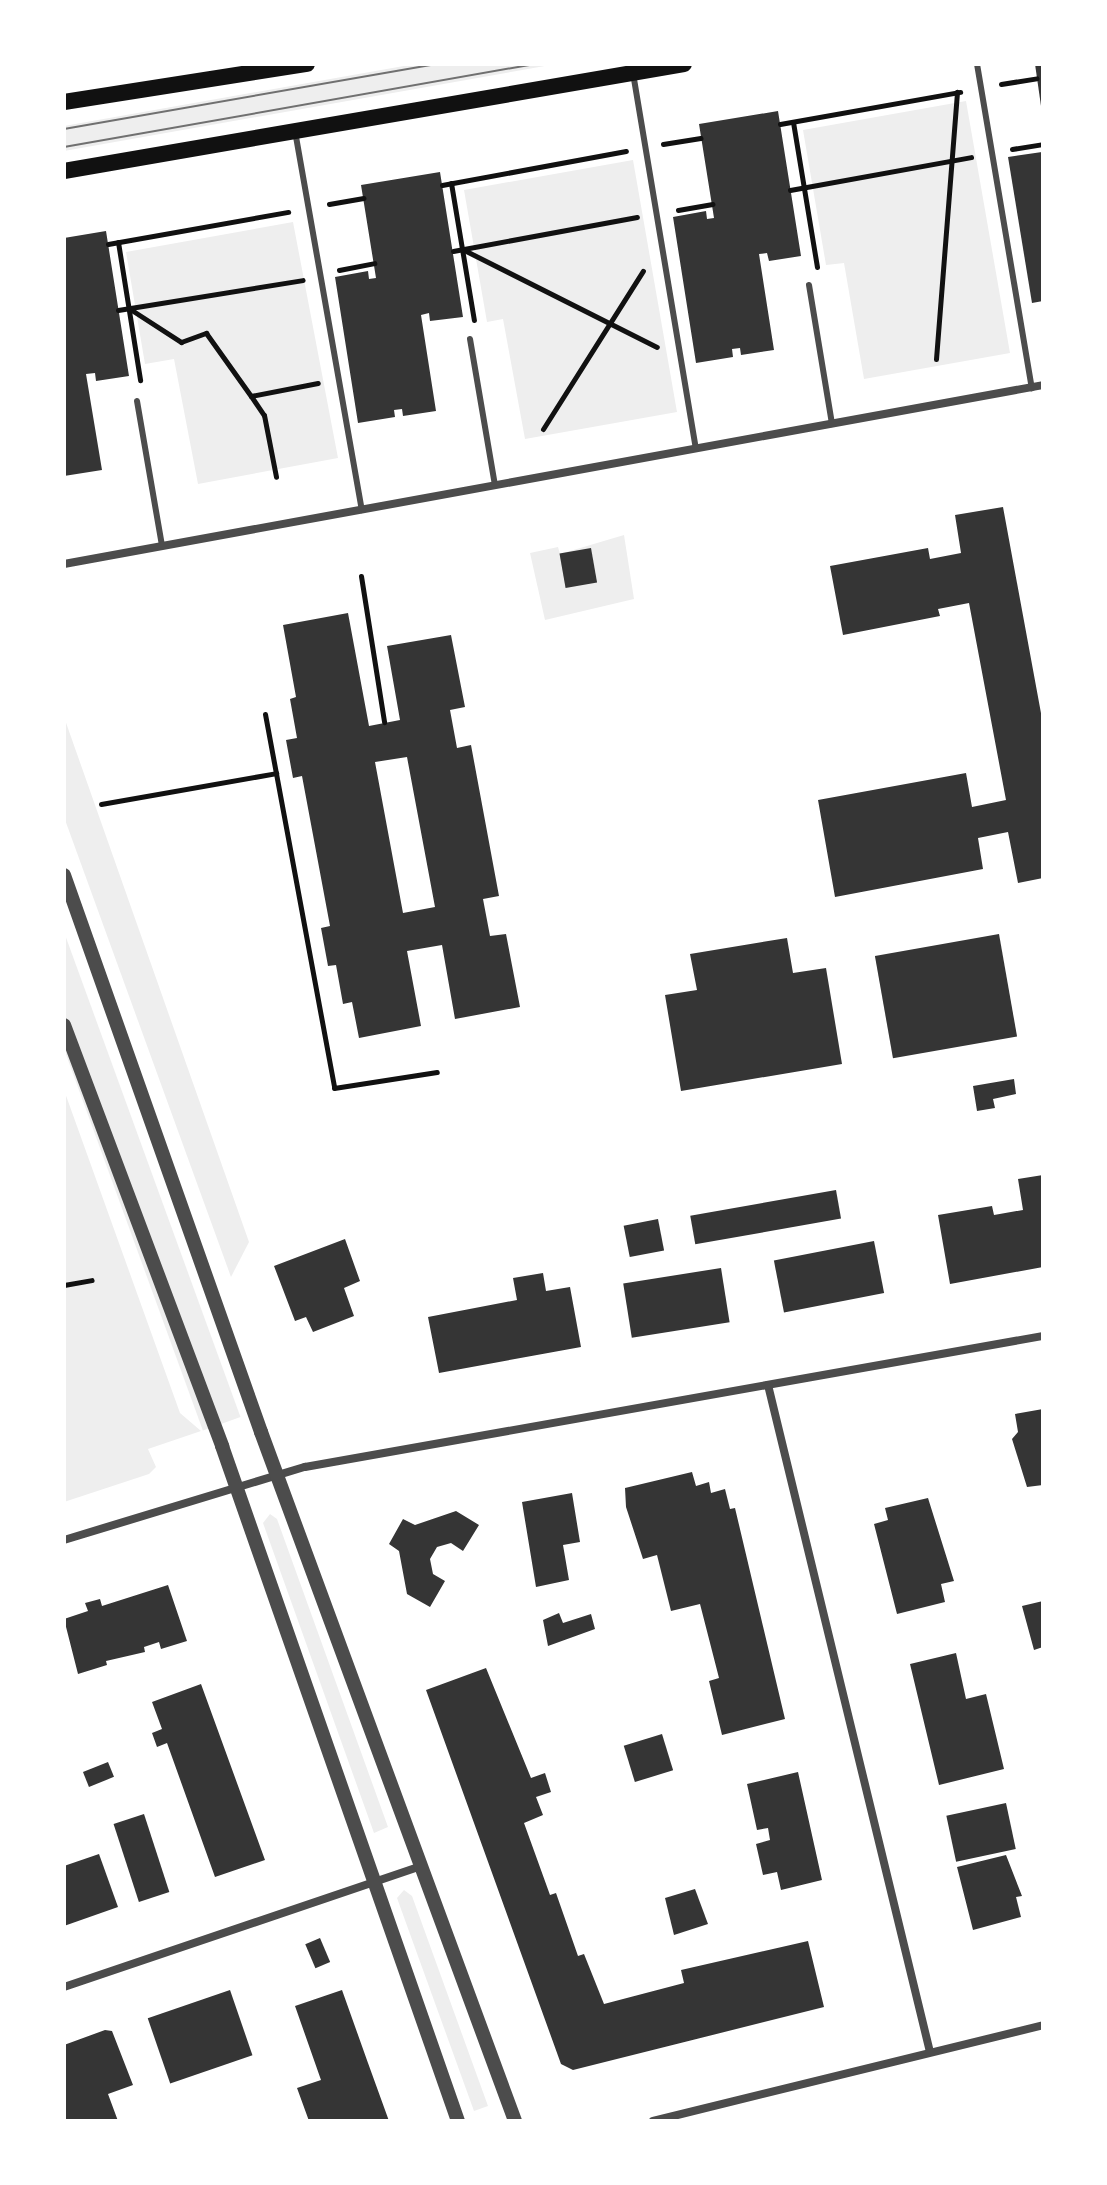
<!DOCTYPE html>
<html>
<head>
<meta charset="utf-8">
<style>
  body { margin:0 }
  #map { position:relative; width:1107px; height:2185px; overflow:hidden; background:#fff; font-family:Barlow,sans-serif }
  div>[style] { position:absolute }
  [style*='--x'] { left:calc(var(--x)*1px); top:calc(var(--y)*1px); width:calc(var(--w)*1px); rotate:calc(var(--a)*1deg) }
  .green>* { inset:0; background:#eee; transform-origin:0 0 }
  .building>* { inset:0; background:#353535; transform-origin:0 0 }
  .path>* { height:5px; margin:-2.5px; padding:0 2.5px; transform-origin:2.5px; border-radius:2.5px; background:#111 }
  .service>* { height:6px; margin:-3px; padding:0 3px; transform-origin:3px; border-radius:3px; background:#4c4c4c }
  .minor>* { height:8px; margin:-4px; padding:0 4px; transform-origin:4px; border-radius:4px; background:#4c4c4c }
  .tertiary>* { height:14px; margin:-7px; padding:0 7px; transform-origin:7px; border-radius:7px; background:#4c4c4c }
  .secondary>* { height:16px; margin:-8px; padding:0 8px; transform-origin:8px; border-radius:8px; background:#111 }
  .tram>* { height:2px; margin:-1px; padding:0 1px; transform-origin:1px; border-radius:1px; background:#707070 }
  span { translate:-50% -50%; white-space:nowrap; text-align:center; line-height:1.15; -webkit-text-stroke:7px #fff; paint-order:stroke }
  .frame { position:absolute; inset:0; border:66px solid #fff; pointer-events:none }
</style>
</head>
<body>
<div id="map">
  <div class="green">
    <i style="clip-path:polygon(415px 64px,556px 64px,64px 151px,64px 126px)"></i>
    <i style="clip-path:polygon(966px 101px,1010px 353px,864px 379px,844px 263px,826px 265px,803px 130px)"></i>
    <i style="clip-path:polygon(633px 160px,677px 412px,525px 439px,503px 319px,487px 322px,464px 190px)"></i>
    <i style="clip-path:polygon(293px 222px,338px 458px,198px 484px,174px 359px,145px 364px,126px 252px)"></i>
    <i style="clip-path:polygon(624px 535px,634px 599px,545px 620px,530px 553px,558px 547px,560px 554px)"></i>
    <i style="clip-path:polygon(64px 717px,249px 1242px,231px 1277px,64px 817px)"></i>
    <i style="left:64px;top:932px;width:516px;height:40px;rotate:70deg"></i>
    <i style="clip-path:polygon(64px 1090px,180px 1413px,201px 1431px,148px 1449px,156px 1467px,149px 1474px,64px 1502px)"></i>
    <i style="clip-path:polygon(270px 1514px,277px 1519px,388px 1827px,374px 1833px,263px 1523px)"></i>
    <i style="clip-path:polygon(404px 1890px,412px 1896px,488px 2106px,474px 2111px,397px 1898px)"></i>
  </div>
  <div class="building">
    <i style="clip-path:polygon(1035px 64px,1043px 64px,1043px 105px,1041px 106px)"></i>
    <i style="clip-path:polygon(778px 111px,801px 256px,769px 261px,767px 253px,759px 254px,774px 350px,741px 355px,740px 348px,732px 349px,733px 357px,696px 363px,673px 217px,706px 211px,707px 219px,714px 218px,699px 124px)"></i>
    <i style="clip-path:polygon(1042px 152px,1043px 301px,1032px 303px,1008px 157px)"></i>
    <i style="clip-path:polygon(440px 172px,463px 317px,430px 321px,429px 313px,421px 315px,436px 411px,403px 416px,402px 409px,394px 410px,395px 417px,358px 423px,335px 277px,368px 271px,369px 279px,376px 278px,361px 185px)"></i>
    <i style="clip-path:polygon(106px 231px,129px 376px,96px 381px,95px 373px,86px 374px,102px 470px,64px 476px,64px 238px)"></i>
    <i style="clip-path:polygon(1003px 507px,1043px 724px,1043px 878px,1018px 883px,1008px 832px,978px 838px,983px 869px,835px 897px,818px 800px,966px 773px,972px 807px,1006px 800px,969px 603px,938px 609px,940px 616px,843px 635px,830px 566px,928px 548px,930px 559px,961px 553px,955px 515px)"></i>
    <i style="left:591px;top:548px;width:35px;height:32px;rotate:80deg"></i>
    <i style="clip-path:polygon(evenodd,348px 613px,369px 726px,400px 720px,387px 646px,451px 635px,465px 707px,450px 710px,457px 748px,471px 745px,499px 896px,483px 899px,490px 936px,506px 934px,520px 1007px,455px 1019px,442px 945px,407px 951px,421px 1026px,359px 1038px,352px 1002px,343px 1004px,336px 965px,328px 966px,321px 928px,330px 926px,302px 776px,293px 778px,286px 740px,297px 738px,290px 699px,296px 697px,283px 625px,348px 613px,407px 757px,435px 907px,403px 913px,375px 762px,407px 757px)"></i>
    <i style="left:999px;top:934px;width:104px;height:126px;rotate:80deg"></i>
    <i style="clip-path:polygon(787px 938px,793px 973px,826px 968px,842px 1064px,681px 1091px,665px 995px,697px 990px,690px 954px)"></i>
    <i style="clip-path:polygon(1014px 1079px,1016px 1094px,993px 1099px,995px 1108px,977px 1111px,973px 1086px)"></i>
    <i style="clip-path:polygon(1043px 1175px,1043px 1267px,950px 1284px,938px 1215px,992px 1206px,994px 1215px,1023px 1210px,1018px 1179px)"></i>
    <i style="left:836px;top:1190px;width:29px;height:148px;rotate:80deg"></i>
    <i style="left:658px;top:1219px;width:32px;height:35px;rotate:79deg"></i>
    <i style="clip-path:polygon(345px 1239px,360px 1281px,344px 1288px,354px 1316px,313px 1332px,306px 1317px,295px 1321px,274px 1266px)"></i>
    <i style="left:874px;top:1241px;width:53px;height:102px;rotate:79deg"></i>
    <i style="left:721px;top:1268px;width:55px;height:99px;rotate:81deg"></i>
    <i style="clip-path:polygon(543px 1273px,546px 1291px,570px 1287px,581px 1347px,439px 1373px,428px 1317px,517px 1300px,513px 1278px)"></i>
    <i style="clip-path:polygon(1043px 1409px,1043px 1485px,1027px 1487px,1012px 1439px,1018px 1432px,1015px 1414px)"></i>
    <i style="clip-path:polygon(692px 1472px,696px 1486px,709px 1482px,711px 1493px,725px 1489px,730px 1509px,735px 1508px,785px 1719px,722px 1735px,709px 1681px,719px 1678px,700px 1604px,671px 1611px,657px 1555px,643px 1559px,626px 1507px,625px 1488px)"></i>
    <i style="clip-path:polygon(572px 1493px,580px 1542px,563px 1545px,569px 1580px,536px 1587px,522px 1502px)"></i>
    <i style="clip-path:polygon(928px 1498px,954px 1581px,941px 1584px,945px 1602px,897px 1614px,874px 1524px,888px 1520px,885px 1508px)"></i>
    <i style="clip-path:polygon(456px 1511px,479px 1525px,463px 1551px,451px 1543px,437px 1547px,430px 1559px,433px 1574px,445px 1581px,430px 1607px,407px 1594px,399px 1551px,389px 1544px,403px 1519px,415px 1525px)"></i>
    <i style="clip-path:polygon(168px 1585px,187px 1641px,161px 1649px,159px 1642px,144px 1647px,145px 1652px,106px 1661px,107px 1665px,78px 1674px,64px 1619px,88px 1611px,85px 1603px,100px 1599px,102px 1606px)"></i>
    <i style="clip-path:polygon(1043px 1601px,1043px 1647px,1034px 1650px,1022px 1606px)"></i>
    <i style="clip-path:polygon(559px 1613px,563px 1623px,591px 1614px,595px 1629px,548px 1646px,543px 1620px)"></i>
    <i style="clip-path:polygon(956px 1653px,966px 1699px,986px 1694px,1004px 1769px,939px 1785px,910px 1664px)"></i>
    <i style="clip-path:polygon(486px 1668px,531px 1778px,545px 1773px,551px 1792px,536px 1797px,543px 1815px,524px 1823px,550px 1895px,556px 1893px,578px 1956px,584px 1954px,604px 2004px,684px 1983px,681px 1970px,808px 1941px,824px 2007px,573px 2070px,561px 2064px,426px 1690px)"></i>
    <i style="clip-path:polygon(201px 1684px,265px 1860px,215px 1877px,167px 1743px,157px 1747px,152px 1733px,162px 1729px,152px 1702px)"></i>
    <i style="left:662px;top:1734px;width:38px;height:40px;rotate:73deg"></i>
    <i style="left:108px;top:1762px;width:16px;height:27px;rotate:68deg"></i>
    <i style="clip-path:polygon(798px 1772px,822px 1880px,781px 1890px,777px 1872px,763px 1875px,756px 1844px,770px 1840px,768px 1828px,757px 1830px,747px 1784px)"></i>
    <i style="left:1006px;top:1803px;width:47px;height:61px;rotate:78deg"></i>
    <i style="left:144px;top:1814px;width:82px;height:32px;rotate:72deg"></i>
    <i style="clip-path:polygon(99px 1854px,118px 1907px,64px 1926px,64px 1866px)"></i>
    <i style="clip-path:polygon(1006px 1855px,1022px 1896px,1016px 1897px,1021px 1917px,973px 1930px,957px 1867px)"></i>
    <i style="clip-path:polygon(695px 1889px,708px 1924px,674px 1935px,665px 1898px)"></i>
    <i style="left:320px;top:1938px;width:26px;height:16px;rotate:67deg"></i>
    <i style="left:230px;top:1990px;width:69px;height:87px;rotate:71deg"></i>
    <i style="clip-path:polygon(342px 1990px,368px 2063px,389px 2121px,309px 2121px,297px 2088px,321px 2080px,295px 2006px)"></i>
    <i style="clip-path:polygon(105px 2030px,112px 2031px,133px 2085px,108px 2094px,118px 2121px,64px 2121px,64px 2045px)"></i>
  </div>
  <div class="path">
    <i style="--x:1001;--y:84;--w:36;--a:-9"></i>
    <i style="--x:793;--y:122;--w:147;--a:80.6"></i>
    <i style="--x:780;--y:124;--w:183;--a:-10.1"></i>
    <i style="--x:663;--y:144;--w:38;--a:-9"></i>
    <i style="--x:1012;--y:149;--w:31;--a:-9"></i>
    <i style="--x:451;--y:183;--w:139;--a:80.5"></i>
    <i style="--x:442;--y:185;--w:187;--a:-10.5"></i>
    <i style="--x:790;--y:190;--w:184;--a:-10.3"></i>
    <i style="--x:329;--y:204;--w:35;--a:-10"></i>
    <i style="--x:678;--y:210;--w:35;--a:-10"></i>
    <i style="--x:118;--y:242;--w:140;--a:80.9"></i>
    <i style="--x:108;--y:244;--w:183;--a:-10.1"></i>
    <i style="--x:462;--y:249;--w:218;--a:26.7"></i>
    <i style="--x:453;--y:251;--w:187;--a:-10.5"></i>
    <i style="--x:339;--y:270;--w:36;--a:-11"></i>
    <i style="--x:130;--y:309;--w:61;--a:32.9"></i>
    <i style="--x:181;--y:342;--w:27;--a:-20"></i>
    <i style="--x:206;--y:333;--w:77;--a:54.5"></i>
    <i style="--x:251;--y:396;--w:68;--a:-11"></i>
    <i style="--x:118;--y:310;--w:187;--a:-9.2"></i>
    <i style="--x:936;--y:359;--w:268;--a:-85.5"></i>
    <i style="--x:251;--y:396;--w:23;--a:56"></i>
    <i style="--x:264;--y:415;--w:63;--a:79"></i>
    <i style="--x:543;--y:429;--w:187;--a:-57.7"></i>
    <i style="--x:361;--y:576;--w:148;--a:81"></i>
    <i style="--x:265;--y:714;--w:380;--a:79.5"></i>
    <i style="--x:334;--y:1088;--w:104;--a:-8.8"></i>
    <i style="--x:101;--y:804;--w:178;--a:-10"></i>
    <i style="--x:64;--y:1285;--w:28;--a:-10"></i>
  </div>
  <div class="service">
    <i style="--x:977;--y:64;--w:329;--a:80.4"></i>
    <i style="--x:633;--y:73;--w:381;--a:80.5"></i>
    <i style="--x:295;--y:131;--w:385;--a:80"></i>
    <i style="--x:809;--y:285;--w:141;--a:80.6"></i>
    <i style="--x:470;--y:339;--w:148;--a:80.3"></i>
    <i style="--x:137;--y:401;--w:147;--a:80.2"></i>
  </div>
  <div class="minor">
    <i style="--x:64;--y:564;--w:995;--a:-10.36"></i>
    <i style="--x:768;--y:1385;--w:686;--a:76.35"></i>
    <i style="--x:64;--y:1540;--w:252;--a:-16.9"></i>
    <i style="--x:305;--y:1467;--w:750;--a:-10.07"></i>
    <i style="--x:64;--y:1987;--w:378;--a:-18.7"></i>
    <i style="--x:653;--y:2121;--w:402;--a:-13.8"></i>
  </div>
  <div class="tertiary">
    <i style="--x:64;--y:875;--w:591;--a:70.52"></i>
    <i style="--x:261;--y:1432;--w:734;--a:69.76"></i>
    <i style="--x:64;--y:1025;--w:450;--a:69.4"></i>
    <i style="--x:222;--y:1446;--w:715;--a:70.73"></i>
  </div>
  <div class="secondary">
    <i style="--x:64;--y:102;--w:246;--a:-8.9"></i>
    <i style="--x:64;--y:171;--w:629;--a:-9.79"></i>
  </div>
  <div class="tram">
    <i style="--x:64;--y:129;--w:378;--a:-9.9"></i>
    <i style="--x:64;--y:147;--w:477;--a:-10"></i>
  </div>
  <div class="frame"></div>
</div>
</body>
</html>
